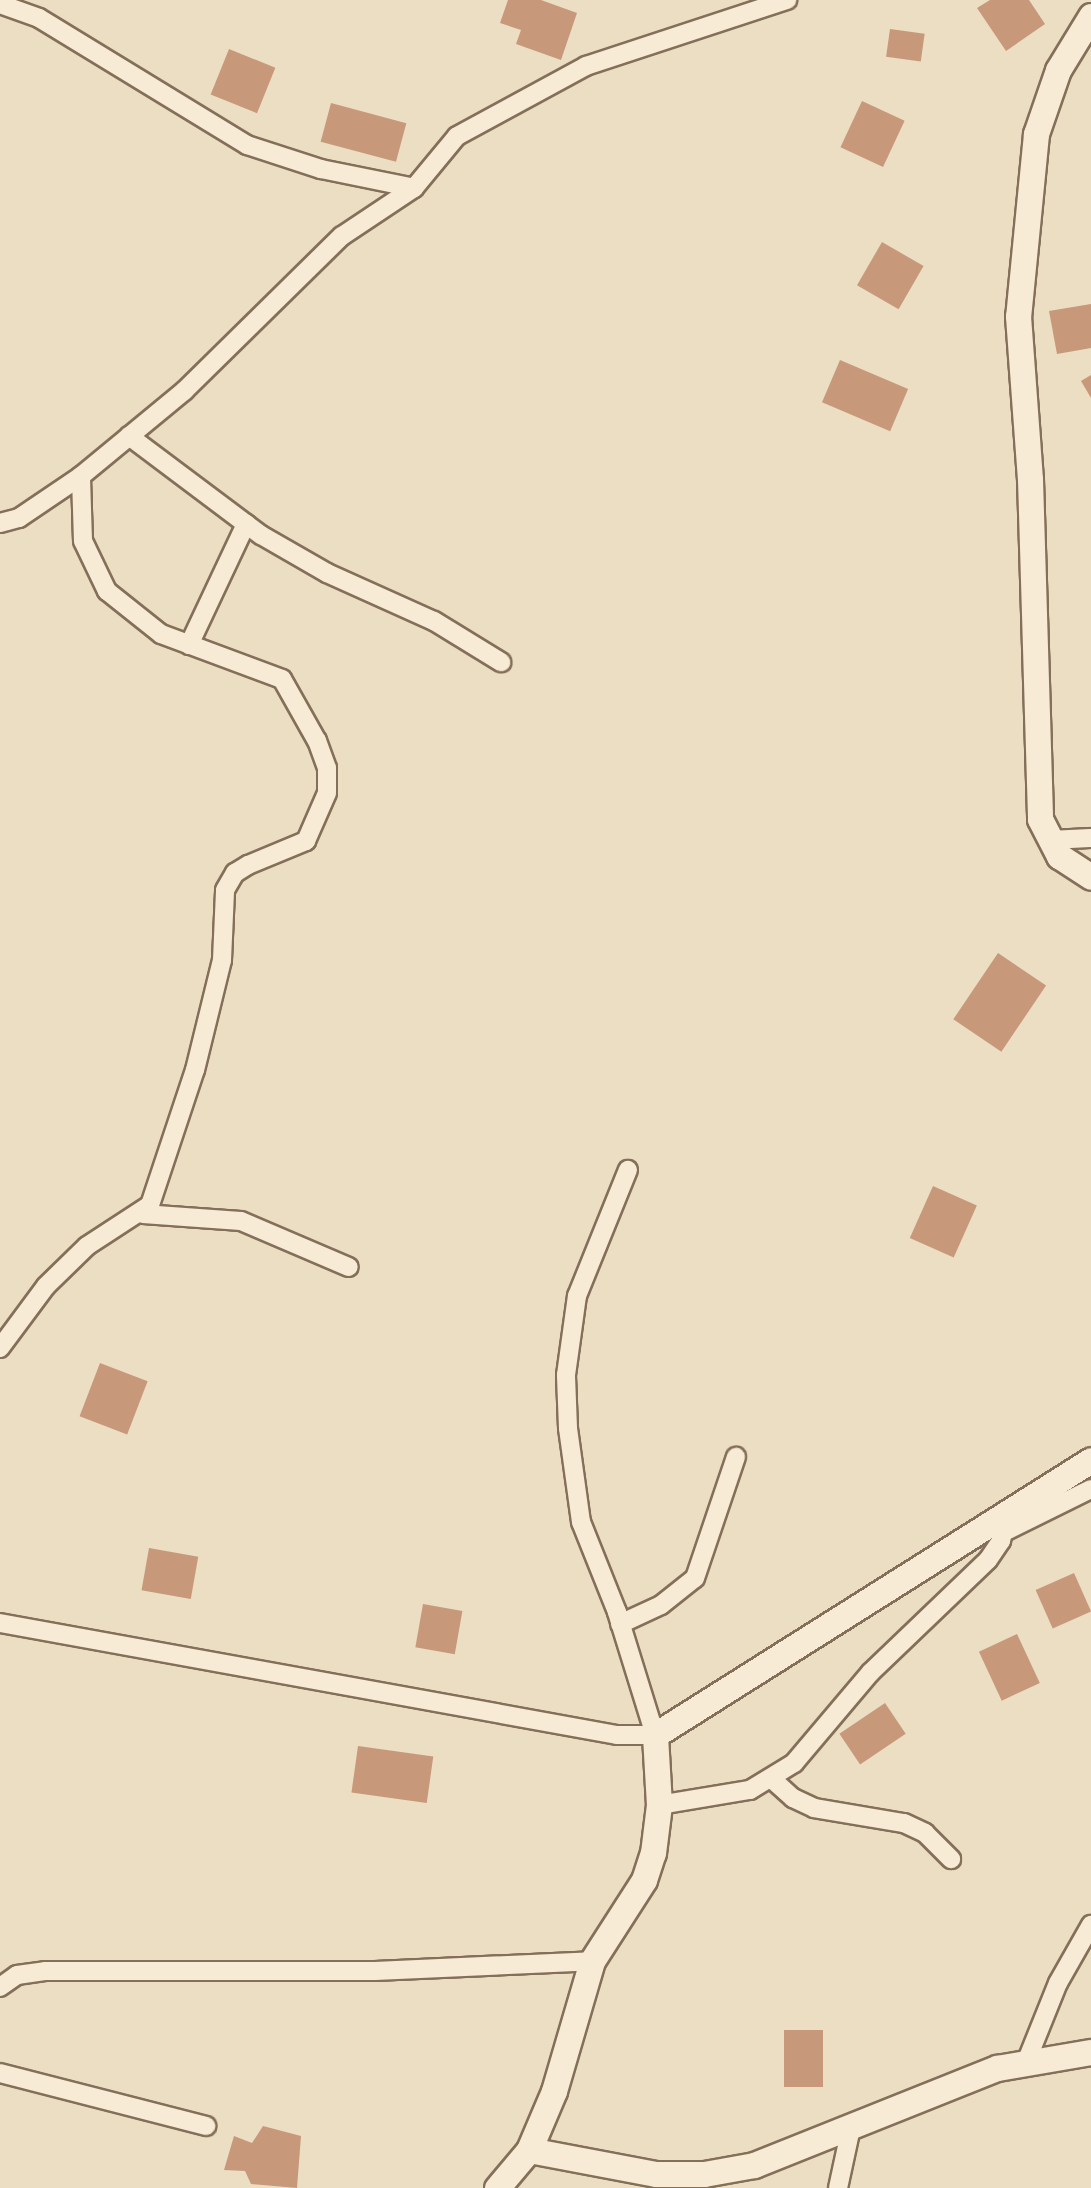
<!DOCTYPE html>
<html>
<head>
<meta charset="utf-8">
<style>
  body { margin:0 }
  #map { position:relative; width:1091px; height:2188px; overflow:hidden; background:#ebdec2; font-family:"Times New Roman",serif }
  div>[style] { position:absolute }
  [style*='--x'] { left:calc(var(--x)*1px); top:calc(var(--y)*1px); width:calc(var(--w)*1px); rotate:calc(var(--a)*1deg) }
  .building>* { inset:0; background:#c8987a; transform-origin:0 0 }
  .roads { filter:drop-shadow(2px 0 #846f5a) drop-shadow(-2px 0 #846f5a) drop-shadow(0 2px #846f5a) drop-shadow(0 -2px #846f5a) }
  .street>* { height:18px; margin:-9px; padding:0 9px; transform-origin:9px; border-radius:9px; background:#f7ebd5 }
  .secondary>* { height:25px; margin:-12.5px; padding:0 12.5px; transform-origin:12.5px; border-radius:12.5px; background:#f7ebd5 }
  span { translate:-50% -50%; white-space:nowrap; text-align:center; line-height:1.15; -webkit-text-stroke:10px #f3e8d1; paint-order:stroke }
</style>
</head>
<body>
<div id="map">
  <div class="building">
    <i style="clip-path:polygon(508px 0,541px 0,577px 13px,561px 60px,516px 44px,521px 30px,500px 23px)"></i>
    <i style="clip-path:polygon(990px 0,1029px 0,1045px 24px,1006px 51px,977px 8px)"></i>
    <i style="left:890px;top:29px;width:35px;height:28px;rotate:8deg"></i>
    <i style="left:229px;top:49px;width:50px;height:49px;rotate:22deg"></i>
    <i style="left:862px;top:101px;width:47px;height:51px;rotate:25deg"></i>
    <i style="left:331px;top:103px;width:78px;height:40px;rotate:15deg"></i>
    <i style="left:882px;top:242px;width:48px;height:50px;rotate:30deg"></i>
    <i style="clip-path:polygon(1091px 304px,1091px 348px,1057px 354px,1049px 311px)"></i>
    <i style="left:840px;top:360px;width:74px;height:46px;rotate:23deg"></i>
    <i style="clip-path:polygon(1091px 375px,1091px 398px,1081px 381px)"></i>
    <i style="left:998px;top:953px;width:58px;height:80px;rotate:34deg"></i>
    <i style="left:933px;top:1186px;width:48px;height:57px;rotate:24deg"></i>
    <i style="left:100px;top:1363px;width:51px;height:57px;rotate:21deg"></i>
    <i style="left:149px;top:1548px;width:50px;height:43px;rotate:10deg"></i>
    <i style="left:1074px;top:1573px;width:42px;height:42px;rotate:66deg"></i>
    <i style="left:423px;top:1604px;width:40px;height:44px;rotate:10deg"></i>
    <i style="left:1017px;top:1634px;width:54px;height:42px;rotate:65deg"></i>
    <i style="left:885px;top:1703px;width:37px;height:55px;rotate:56deg"></i>
    <i style="left:358px;top:1746px;width:76px;height:47px;rotate:8deg"></i>
    <i style="left:784px;top:2030px;width:39px;height:57px"></i>
    <i style="clip-path:polygon(263px 2126px,301px 2136px,297px 2188px,251px 2184px,245px 2171px,224px 2170px,234px 2136px,252px 2143px)"></i>
  </div>
  <div class="roads">
    <div class="street">
      <i style="--x:0;--y:4;--w:41;--a:19.7"></i>
      <i style="--x:39;--y:18;--w:244;--a:31.4"></i>
      <i style="--x:247;--y:145;--w:78;--a:18"></i>
      <i style="--x:321;--y:169;--w:95;--a:11.5"></i>
      <i style="--x:129;--y:436;--w:165;--a:36.9"></i>
      <i style="--x:261;--y:535;--w:76;--a:29.9"></i>
      <i style="--x:327;--y:573;--w:117;--a:24.2"></i>
      <i style="--x:434;--y:621;--w:79;--a:31.5"></i>
      <i style="--x:0;--y:523;--w:20;--a:-15"></i>
      <i style="--x:19;--y:518;--w:75;--a:-34.1"></i>
      <i style="--x:81;--y:476;--w:134;--a:-39.5"></i>
      <i style="--x:184;--y:391;--w:221;--a:-44.5"></i>
      <i style="--x:342;--y:236;--w:87;--a:-33.7"></i>
      <i style="--x:414;--y:188;--w:67;--a:-50.4"></i>
      <i style="--x:457;--y:136;--w:147;--a:-28.5"></i>
      <i style="--x:586;--y:66;--w:212;--a:-18.2"></i>
      <i style="--x:189;--y:645;--w:134;--a:-64.8"></i>
      <i style="--x:1049;--y:840;--w:42;--a:-2.7"></i>
      <i style="--x:143;--y:1214;--w:98;--a:4.1"></i>
      <i style="--x:241;--y:1221;--w:117;--a:23.1"></i>
      <i style="--x:0;--y:1348;--w:77;--a:-53.4"></i>
      <i style="--x:46;--y:1286;--w:57;--a:-44.3"></i>
      <i style="--x:87;--y:1246;--w:75;--a:-33.1"></i>
      <i style="--x:150;--y:1205;--w:142;--a:-71.6"></i>
      <i style="--x:195;--y:1070;--w:113;--a:-76.2"></i>
      <i style="--x:222;--y:960;--w:70;--a:-87.5"></i>
      <i style="--x:225;--y:890;--w:20;--a:-60"></i>
      <i style="--x:235;--y:873;--w:15;--a:-32"></i>
      <i style="--x:248;--y:865;--w:63;--a:-22.5"></i>
      <i style="--x:306;--y:841;--w:52;--a:-66.4"></i>
      <i style="--x:327;--y:793;--w:25;--a:-90"></i>
      <i style="--x:327;--y:768;--w:29;--a:-110"></i>
      <i style="--x:317;--y:741;--w:71;--a:-119.4"></i>
      <i style="--x:282;--y:679;--w:129;--a:-159.6"></i>
      <i style="--x:161;--y:634;--w:69;--a:-141.5"></i>
      <i style="--x:107;--y:591;--w:55;--a:-115.6"></i>
      <i style="--x:83;--y:541;--w:65;--a:-91.8"></i>
      <i style="--x:1004;--y:1532;--w:97;--a:-26.3"></i>
      <i style="--x:0;--y:1623;--w:627;--a:10.29"></i>
      <i style="--x:617;--y:1735;--w:38;--a:0"></i>
      <i style="--x:655;--y:1735;--w:129;--a:-107.2"></i>
      <i style="--x:617;--y:1612;--w:97;--a:-111.8"></i>
      <i style="--x:581;--y:1522;--w:95;--a:-97.9"></i>
      <i style="--x:568;--y:1428;--w:53;--a:-92.2"></i>
      <i style="--x:566;--y:1375;--w:80;--a:-82.1"></i>
      <i style="--x:577;--y:1296;--w:136;--a:-68"></i>
      <i style="--x:620;--y:1624;--w:45;--a:-24.9"></i>
      <i style="--x:661;--y:1605;--w:43;--a:-38.5"></i>
      <i style="--x:695;--y:1578;--w:128;--a:-71.3"></i>
      <i style="--x:773;--y:1780;--w:27;--a:42"></i>
      <i style="--x:793;--y:1798;--w:23;--a:25"></i>
      <i style="--x:814;--y:1808;--w:91;--a:9.5"></i>
      <i style="--x:904;--y:1823;--w:23;--a:25"></i>
      <i style="--x:925;--y:1833;--w:37;--a:45"></i>
      <i style="--x:659;--y:1805;--w:92;--a:-9.4"></i>
      <i style="--x:750;--y:1790;--w:52;--a:-31.5"></i>
      <i style="--x:794;--y:1763;--w:118;--a:-49.8"></i>
      <i style="--x:870;--y:1673;--w:163;--a:-43.8"></i>
      <i style="--x:988;--y:1560;--w:23;--a:-56"></i>
      <i style="--x:1001;--y:1541;--w:28;--a:-77"></i>
      <i style="--x:0;--y:1987;--w:21;--a:-35"></i>
      <i style="--x:17;--y:1975;--w:28;--a:-8"></i>
      <i style="--x:45;--y:1971;--w:330;--a:0"></i>
      <i style="--x:375;--y:1971;--w:217;--a:-2.6"></i>
      <i style="--x:1027;--y:2060;--w:83;--a:-68.1"></i>
      <i style="--x:1058;--y:1983;--w:67;--a:-60.4"></i>
      <i style="--x:0;--y:2073;--w:213;--a:14.4"></i>
      <i style="--x:838;--y:2188;--w:61;--a:-77.8"></i>
    </div>
    <div class="secondary">
      <i style="--x:1091;--y:16;--w:63;--a:121.4"></i>
      <i style="--x:1058;--y:70;--w:68;--a:109"></i>
      <i style="--x:1036;--y:134;--w:183;--a:95.6"></i>
      <i style="--x:1018;--y:316;--w:163;--a:85.8"></i>
      <i style="--x:1030;--y:479;--w:340;--a:88.3"></i>
      <i style="--x:1040;--y:819;--w:42;--a:62.8"></i>
      <i style="--x:1059;--y:856;--w:38;--a:33"></i>
      <i style="--x:529;--y:2150;--w:129;--a:10.7"></i>
      <i style="--x:656;--y:2174;--w:48;--a:0"></i>
      <i style="--x:704;--y:2174;--w:51;--a:-10.2"></i>
      <i style="--x:754;--y:2165;--w:262;--a:-21.8"></i>
      <i style="--x:997;--y:2068;--w:95;--a:-9.7"></i>
      <i style="--x:497;--y:2188;--w:50;--a:-49.9"></i>
      <i style="--x:529;--y:2150;--w:64;--a:-67"></i>
      <i style="--x:554;--y:2091;--w:135;--a:-73.7"></i>
      <i style="--x:592;--y:1961;--w:96;--a:-57.3"></i>
      <i style="--x:644;--y:1880;--w:28;--a:-72"></i>
      <i style="--x:653;--y:1853;--w:48;--a:-82.9"></i>
      <i style="--x:659;--y:1805;--w:70;--a:-93.3"></i>
      <i style="--x:655;--y:1735;--w:515;--a:-32.24"></i>
    </div>
  </div>
</div>
</body>
</html>
